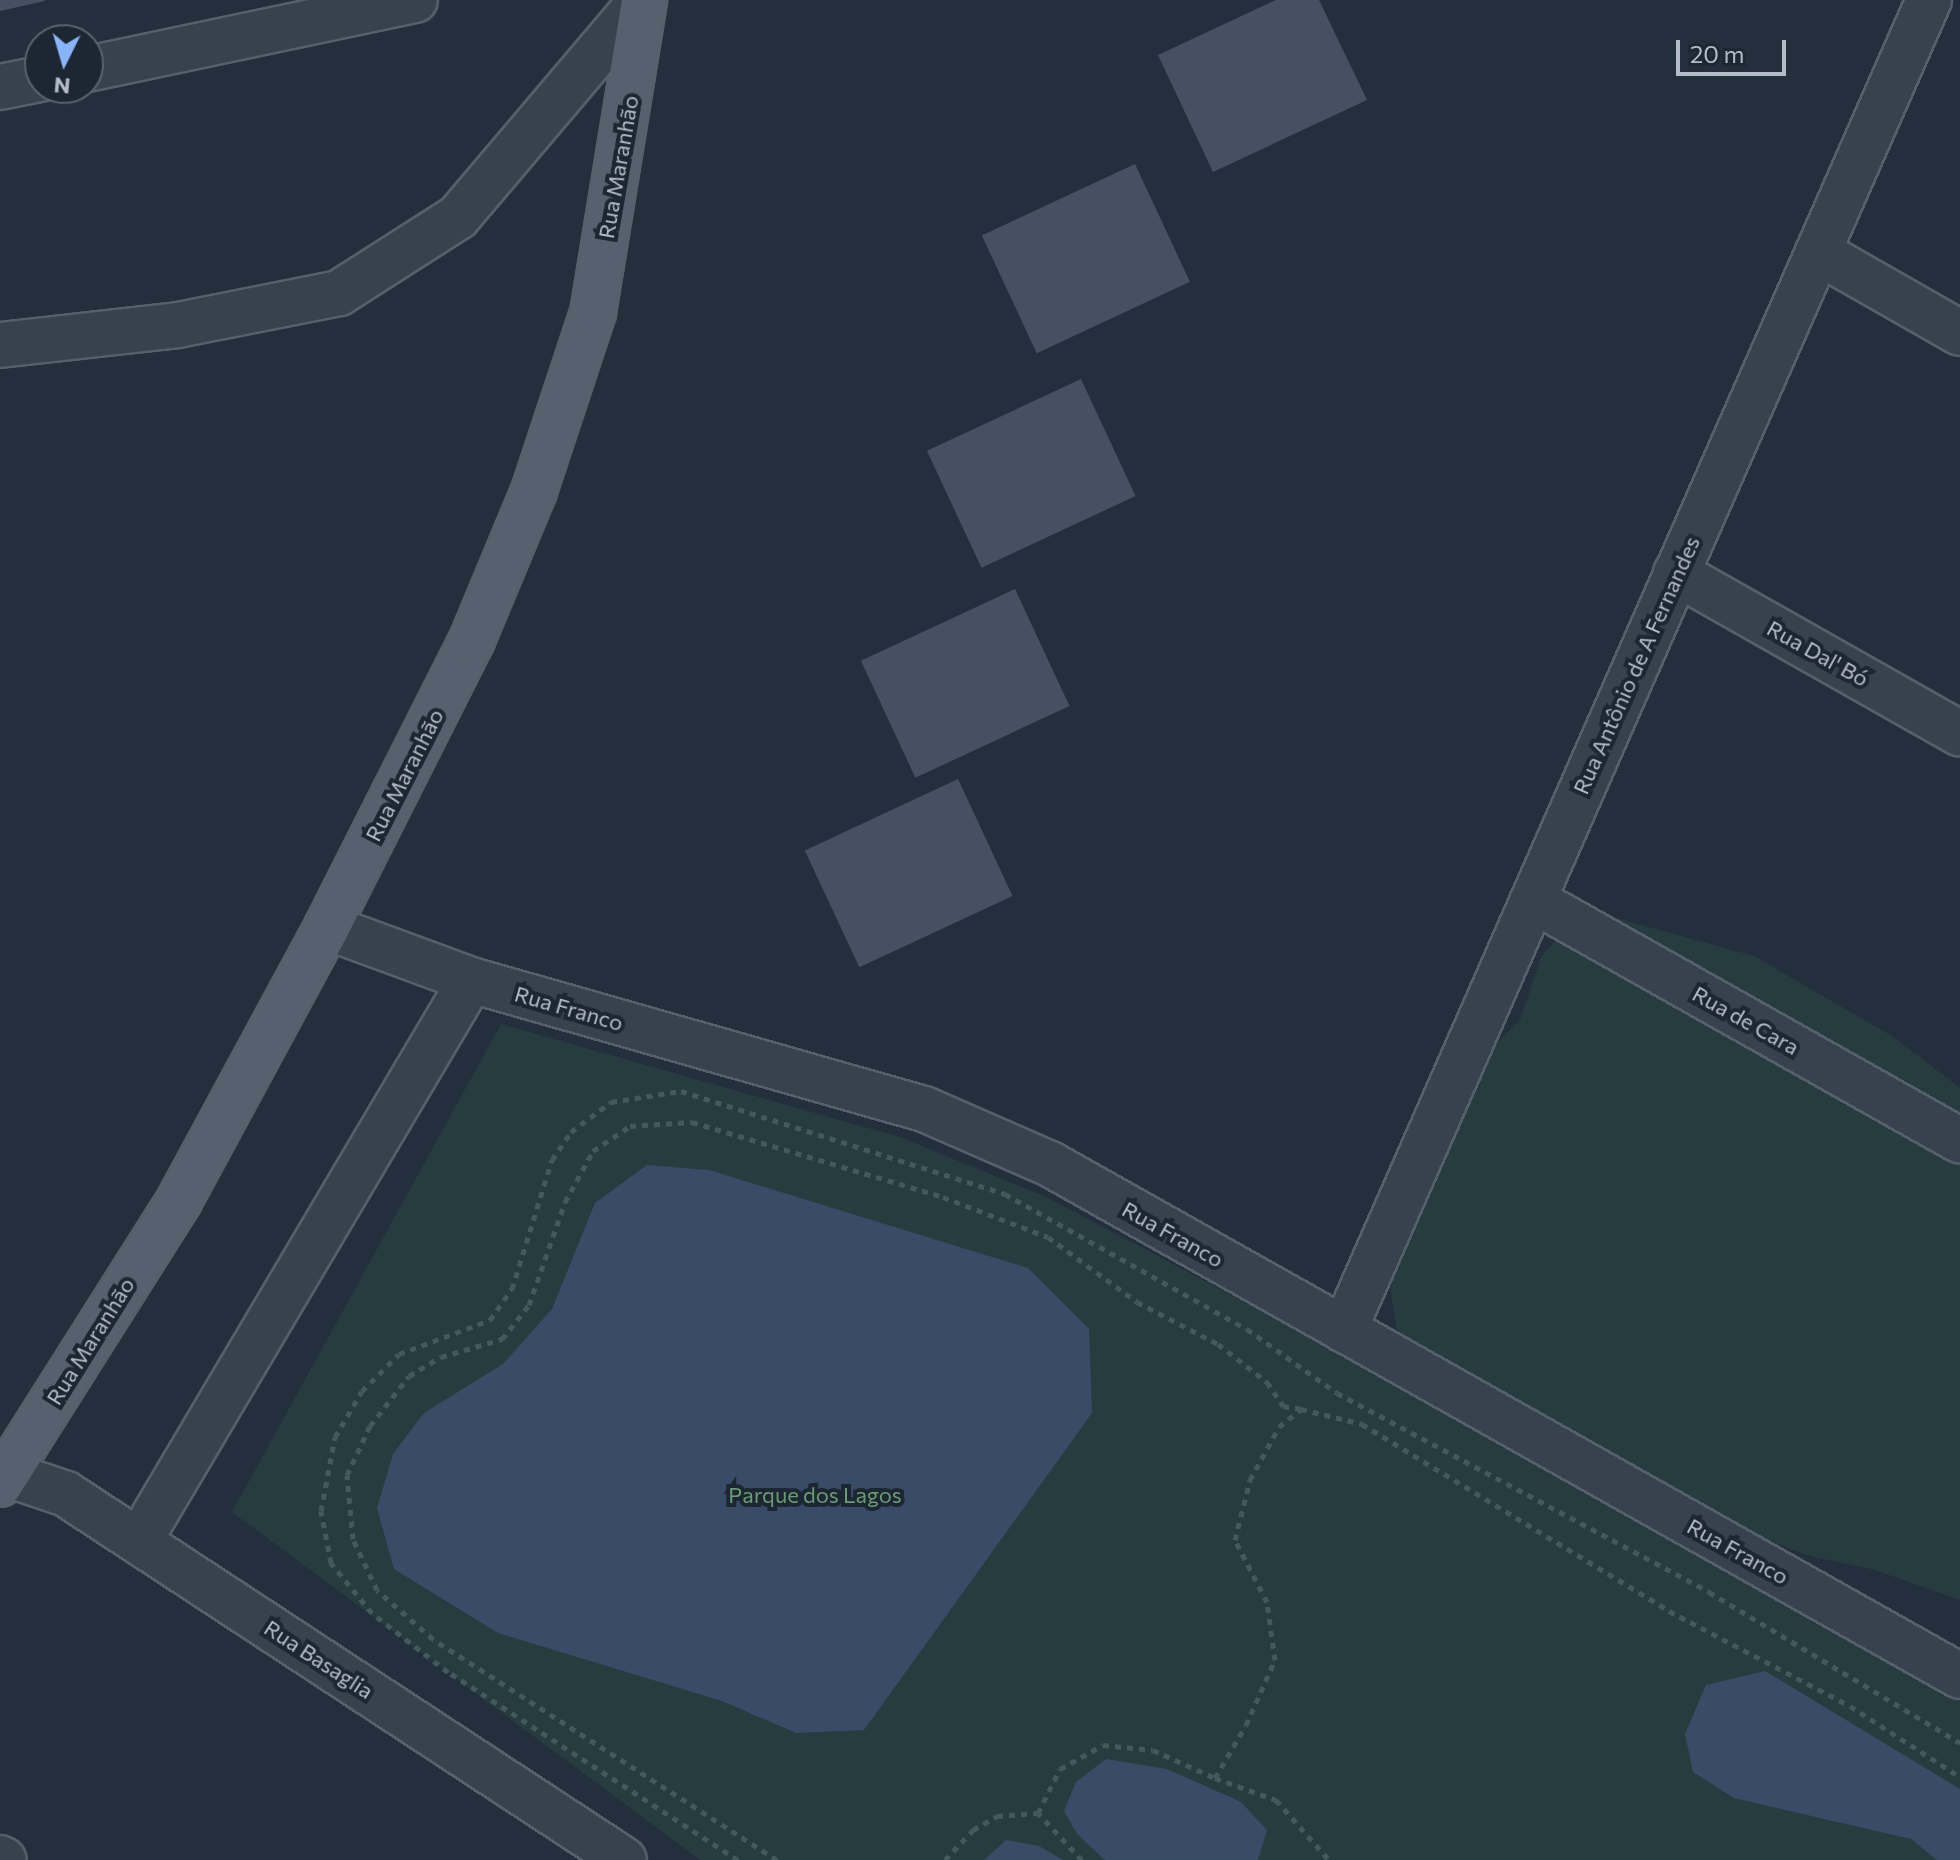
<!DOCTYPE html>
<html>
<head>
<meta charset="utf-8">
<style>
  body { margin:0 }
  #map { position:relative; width:1960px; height:1860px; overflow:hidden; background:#242f3e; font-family:Commissioner,sans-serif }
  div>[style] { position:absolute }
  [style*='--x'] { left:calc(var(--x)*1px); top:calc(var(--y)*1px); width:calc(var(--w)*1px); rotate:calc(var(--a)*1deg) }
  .green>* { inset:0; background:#263c3f }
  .water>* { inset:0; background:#394c67 }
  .building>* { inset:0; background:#455162; transform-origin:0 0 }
  .path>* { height:5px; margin-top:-2.5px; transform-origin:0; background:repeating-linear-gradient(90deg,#44595c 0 6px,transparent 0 12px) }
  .roads { filter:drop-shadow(2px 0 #565f6c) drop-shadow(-2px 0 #565f6c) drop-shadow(0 2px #565f6c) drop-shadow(0 -2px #565f6c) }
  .minor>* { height:44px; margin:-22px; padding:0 22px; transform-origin:22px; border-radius:22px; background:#38414e }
  .major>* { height:44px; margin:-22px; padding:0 22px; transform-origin:22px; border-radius:22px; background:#56606e }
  span { translate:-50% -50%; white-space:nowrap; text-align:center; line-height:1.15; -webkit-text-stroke:8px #1d2633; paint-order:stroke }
  .street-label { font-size:22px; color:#b4bcc9 }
  .park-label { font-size:22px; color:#6b9a76 }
  .north { position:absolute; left:24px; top:24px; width:80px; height:80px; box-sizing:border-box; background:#1d2633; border:2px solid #59626f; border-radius:50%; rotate:185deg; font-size:22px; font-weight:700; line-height:32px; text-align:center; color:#b4bcc9 }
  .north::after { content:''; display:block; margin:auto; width:28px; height:36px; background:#8ab4f8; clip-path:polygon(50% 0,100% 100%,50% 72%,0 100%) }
  .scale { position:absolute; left:1676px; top:40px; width:110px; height:36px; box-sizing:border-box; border:4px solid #b4bcc9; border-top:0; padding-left:10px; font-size:24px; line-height:28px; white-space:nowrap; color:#b4bcc9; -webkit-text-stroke:6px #1d2633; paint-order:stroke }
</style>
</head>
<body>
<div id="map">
  <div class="green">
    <i style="clip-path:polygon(1583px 909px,1754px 956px,1892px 1036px,1960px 1088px,1960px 1600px,1875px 1570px,1810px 1556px,1698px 1515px,1399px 1346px,1390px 1286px,1397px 1228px,1480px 1060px,1520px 1020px,1541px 957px)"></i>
    <i style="clip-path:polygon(501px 1024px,900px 1137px,1046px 1197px,1338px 1351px,1960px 1698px,1960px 1860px,700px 1860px,232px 1512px)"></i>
  </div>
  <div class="water">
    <i style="clip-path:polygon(647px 1165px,709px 1170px,1028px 1268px,1089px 1329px,1092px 1413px,864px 1730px,796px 1733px,722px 1701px,498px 1633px,394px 1569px,377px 1508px,393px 1454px,424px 1413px,503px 1364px,552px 1309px,595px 1203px)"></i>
    <i style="clip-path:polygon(1765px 1671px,1960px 1789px,1960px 1860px,1937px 1860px,1911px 1839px,1734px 1798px,1693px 1772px,1685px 1734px,1706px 1685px)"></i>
    <i style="clip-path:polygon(1106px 1759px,1167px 1769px,1241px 1802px,1267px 1830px,1258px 1860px,1105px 1860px,1077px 1834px,1064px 1811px,1076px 1782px)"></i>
    <i style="clip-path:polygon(1006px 1840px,1039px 1846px,1063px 1860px,984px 1860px)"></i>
  </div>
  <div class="building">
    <i style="clip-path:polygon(0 0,44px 0,45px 1px,0 11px)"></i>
    <i style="clip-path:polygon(1276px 0,1319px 0,1367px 100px,1213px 172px,1158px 55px)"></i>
    <i style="left:1135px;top:164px;width:130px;height:169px;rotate:65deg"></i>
    <i style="left:1081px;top:379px;width:129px;height:170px;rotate:65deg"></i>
    <i style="left:1015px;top:589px;width:129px;height:170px;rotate:65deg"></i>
    <i style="left:958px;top:779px;width:129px;height:169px;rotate:65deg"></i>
  </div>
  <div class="path">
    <i style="--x:1215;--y:1778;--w:65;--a:19.8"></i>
    <i style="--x:1276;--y:1800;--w:80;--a:48.5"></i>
    <i style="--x:738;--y:1860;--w:346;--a:-147"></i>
    <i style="--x:448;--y:1672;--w:96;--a:-142.2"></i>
    <i style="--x:372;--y:1613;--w:65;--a:-129.4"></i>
    <i style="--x:331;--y:1563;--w:53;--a:-100.9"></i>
    <i style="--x:321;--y:1511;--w:75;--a:-79.3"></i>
    <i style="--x:335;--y:1437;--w:53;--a:-59.6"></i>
    <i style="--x:362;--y:1391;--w:52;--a:-45"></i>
    <i style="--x:399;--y:1354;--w:97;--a:-20.5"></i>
    <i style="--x:490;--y:1320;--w:38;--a:-55"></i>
    <i style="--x:512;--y:1289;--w:135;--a:-72.8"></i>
    <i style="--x:552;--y:1160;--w:34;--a:-56"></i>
    <i style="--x:571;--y:1132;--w:50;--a:-36.9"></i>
    <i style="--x:611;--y:1102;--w:71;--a:-8.9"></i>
    <i style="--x:681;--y:1091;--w:340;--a:17.6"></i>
    <i style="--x:1005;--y:1194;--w:277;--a:29.2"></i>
    <i style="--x:1247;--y:1329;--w:110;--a:35.4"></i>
    <i style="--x:1337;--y:1393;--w:422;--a:28.1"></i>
    <i style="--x:1709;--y:1592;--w:293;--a:31"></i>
    <i style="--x:777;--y:1860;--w:409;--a:-147.3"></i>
    <i style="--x:433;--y:1639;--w:74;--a:-138.8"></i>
    <i style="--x:377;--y:1590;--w:56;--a:-115.2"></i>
    <i style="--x:353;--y:1539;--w:64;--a:-95.4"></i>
    <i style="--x:347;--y:1475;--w:54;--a:-64.9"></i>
    <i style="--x:370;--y:1426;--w:63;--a:-52"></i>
    <i style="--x:409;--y:1376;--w:37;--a:-31"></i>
    <i style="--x:441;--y:1357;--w:64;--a:-16.4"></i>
    <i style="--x:502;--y:1339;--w:43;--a:-51.5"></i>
    <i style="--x:529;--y:1305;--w:109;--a:-70.7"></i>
    <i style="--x:565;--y:1202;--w:58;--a:-61.2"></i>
    <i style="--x:593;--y:1151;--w:45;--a:-34"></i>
    <i style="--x:630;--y:1126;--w:62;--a:-3.7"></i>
    <i style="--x:692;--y:1122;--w:262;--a:16.6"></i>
    <i style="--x:943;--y:1197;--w:112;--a:20.9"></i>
    <i style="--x:1048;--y:1237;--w:110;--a:36.1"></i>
    <i style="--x:1137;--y:1302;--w:91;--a:27.4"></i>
    <i style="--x:1218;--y:1344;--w:62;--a:37.8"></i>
    <i style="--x:1267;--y:1382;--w:29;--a:56"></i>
    <i style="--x:1283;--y:1406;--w:18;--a:9"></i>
    <i style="--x:945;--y:1860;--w:41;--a:-47"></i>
    <i style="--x:973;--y:1830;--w:28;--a:-30"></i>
    <i style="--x:997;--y:1816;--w:41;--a:-4.2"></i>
    <i style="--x:1082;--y:1860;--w:64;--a:-133.1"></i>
    <i style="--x:1038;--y:1813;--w:49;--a:-63.4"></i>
    <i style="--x:1060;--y:1769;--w:49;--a:-29.2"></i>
    <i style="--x:1103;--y:1745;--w:50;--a:5.7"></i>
    <i style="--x:1153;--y:1750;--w:68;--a:24.3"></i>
    <i style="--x:1215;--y:1778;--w:61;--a:-59.7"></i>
    <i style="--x:1246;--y:1725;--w:71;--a:-66"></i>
    <i style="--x:1275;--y:1660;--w:59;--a:-97.9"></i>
    <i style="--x:1267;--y:1602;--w:70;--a:-117.3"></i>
    <i style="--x:1235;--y:1540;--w:62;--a:-76"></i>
    <i style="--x:1250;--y:1480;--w:60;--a:-61.3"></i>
    <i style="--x:1279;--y:1427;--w:28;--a:-39"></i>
    <i style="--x:1301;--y:1409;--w:63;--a:13.8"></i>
    <i style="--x:1362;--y:1424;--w:359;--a:31.3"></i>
    <i style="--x:1669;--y:1611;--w:204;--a:27.7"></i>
    <i style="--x:1850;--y:1706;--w:131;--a:32.8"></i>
  </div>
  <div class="roads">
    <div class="minor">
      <i style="--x:88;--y:69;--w:334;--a:-11.9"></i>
      <i style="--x:0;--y:87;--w:41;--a:-11.3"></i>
      <i style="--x:1818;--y:252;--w:163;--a:29.7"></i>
      <i style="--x:0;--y:345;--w:179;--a:-6.4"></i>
      <i style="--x:178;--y:325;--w:164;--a:-11.2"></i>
      <i style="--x:339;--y:293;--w:141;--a:-32.6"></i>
      <i style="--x:458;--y:217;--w:285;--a:-49.7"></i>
      <i style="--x:1676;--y:573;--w:326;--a:29.5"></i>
      <i style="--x:1533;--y:900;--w:490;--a:29.4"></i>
      <i style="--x:327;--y:927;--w:153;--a:20.2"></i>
      <i style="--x:471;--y:980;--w:471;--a:15.9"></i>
      <i style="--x:924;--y:1109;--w:137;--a:23.6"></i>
      <i style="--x:1050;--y:1164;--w:1044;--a:29.36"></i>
      <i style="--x:1344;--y:1330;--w:1453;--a:-66.26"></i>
      <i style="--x:7;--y:1474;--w:62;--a:18.7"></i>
      <i style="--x:66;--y:1494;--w:667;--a:33.26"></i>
      <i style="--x:139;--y:1541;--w:652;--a:-59.38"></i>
      <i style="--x:0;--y:1858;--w:4;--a:27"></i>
    </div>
    <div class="major">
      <i style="--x:0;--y:1484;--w:337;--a:-57.7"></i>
      <i style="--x:180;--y:1199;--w:309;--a:-61.6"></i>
      <i style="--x:327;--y:927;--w:322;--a:-63.2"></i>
      <i style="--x:472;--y:640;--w:161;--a:-67.4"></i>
      <i style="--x:534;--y:491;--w:188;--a:-71.7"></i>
      <i style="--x:593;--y:313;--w:317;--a:-80.7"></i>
    </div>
  </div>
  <div class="street-label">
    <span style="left:618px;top:167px;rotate:-80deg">Rua Maranhão</span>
    <span style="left:1818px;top:653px;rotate:29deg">Rua Dal' Bó</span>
    <span style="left:1636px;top:665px;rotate:-66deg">Rua Antônio de A Fernandes</span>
    <span style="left:404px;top:775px;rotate:-63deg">Rua Maranhão</span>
    <span style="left:569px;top:1008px;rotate:16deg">Rua Franco</span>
    <span style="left:1746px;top:1020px;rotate:29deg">Rua de Cara</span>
    <span style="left:1173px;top:1234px;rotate:29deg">Rua Franco</span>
    <span style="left:90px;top:1341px;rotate:-58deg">Rua Maranhão</span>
    <span style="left:1738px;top:1551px;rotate:29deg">Rua Franco</span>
    <span style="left:319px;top:1659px;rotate:33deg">Rua Basaglia</span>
  </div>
  <div class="park-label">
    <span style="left:815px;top:1495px">Parque dos Lagos</span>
  </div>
  <div class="north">N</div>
  <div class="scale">20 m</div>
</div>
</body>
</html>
